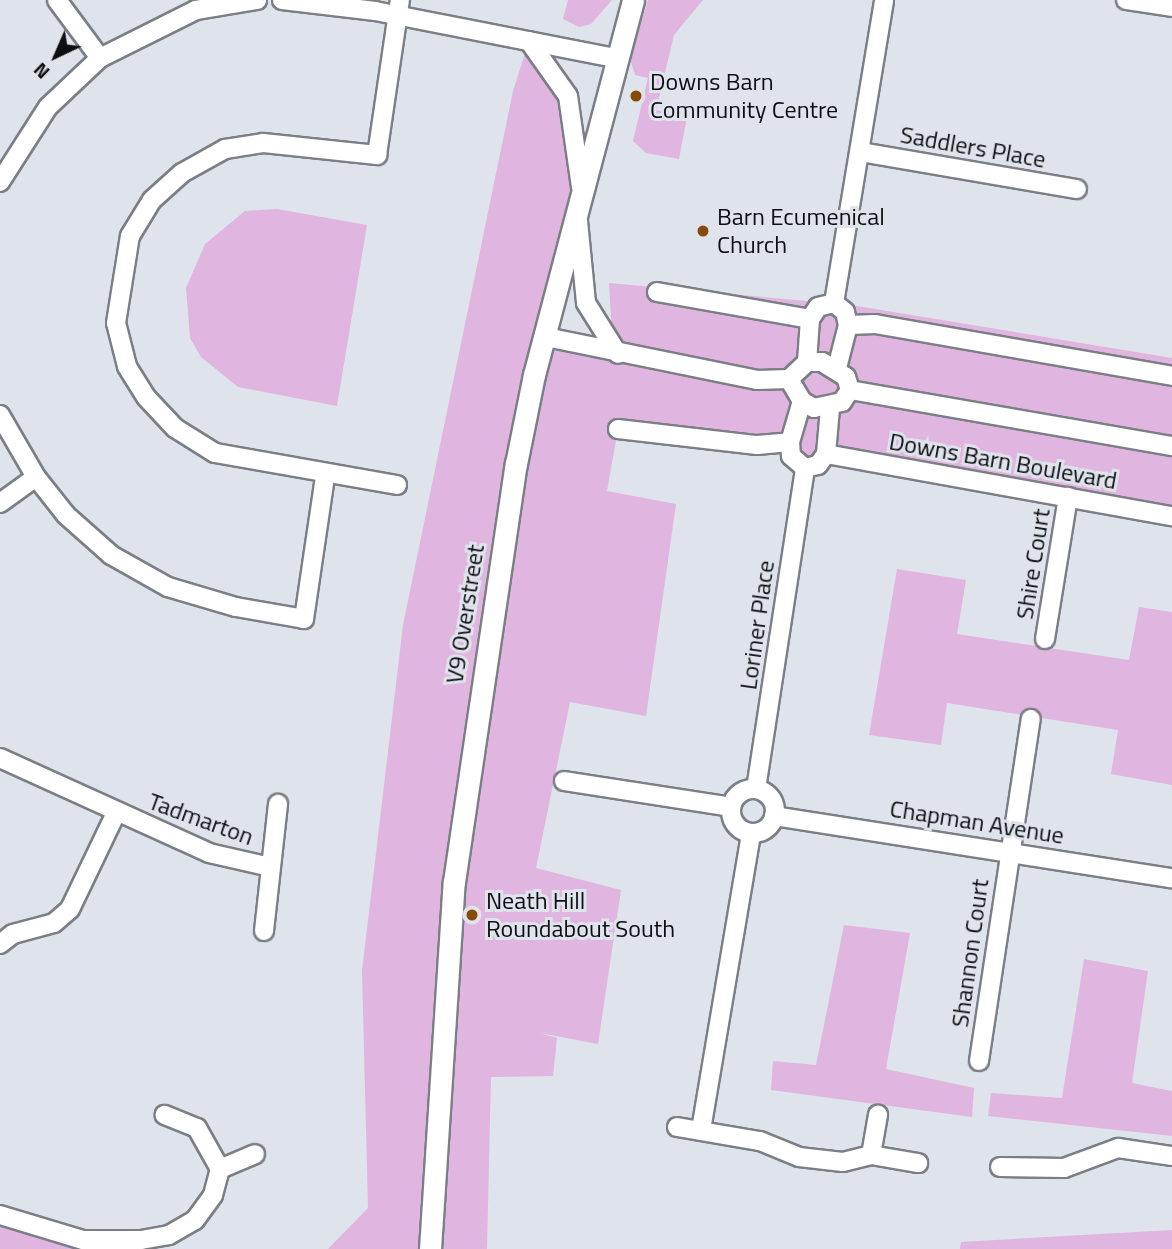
<!DOCTYPE html>
<html>
<head>
<meta charset="utf-8">
<style>
  body { margin:0 }
  #map { position:relative; width:1172px; height:1249px; overflow:hidden; background:#dfe3eb; font-family:"Titillium Web",sans-serif }
  div>[style] { position:absolute }
  [style*='--x'] { left:calc(var(--x)*1px); top:calc(var(--y)*1px); width:calc(var(--w)*1px); rotate:calc(var(--a)*1deg) }
  .green>* { inset:0; background:#e0b5e0 }
  .roads { filter:drop-shadow(2px 0 #7b7f85) drop-shadow(-2px 0 #7b7f85) drop-shadow(0 2px #7b7f85) drop-shadow(0 -2px #7b7f85) }
  .minor>* { height:18px; margin:-9px; padding:0 9px; transform-origin:9px; border-radius:9px; background:#fff }
  .minor>.ring { margin:-9px; padding:0; box-sizing:content-box; background:none; border:18px solid #fff; border-radius:50% }
  .tertiary>* { height:21px; margin:-10.5px; padding:0 10.5px; transform-origin:10.5px; border-radius:10.5px; background:#fff }
  .dots>* { width:19px; height:19px; translate:-50% -50%; box-sizing:border-box; border:4px solid #dfe3eb; border-radius:50% }
  span { translate:-50% -50%; white-space:nowrap; text-align:center; line-height:1.15; -webkit-text-stroke:6px #dfe3eb; paint-order:stroke }
  .poi-label { font-size:24px; color:#0d0e11 }
  .left { translate:0 -50%; text-align:left }
  .street-label { font-size:24px; color:#0d0e11 }
  .north { position:absolute; left:21px; top:21px; width:70px; height:70px; -webkit-text-stroke:5px #dfe3eb; paint-order:stroke; rotate:224deg; font-size:19px; font-weight:700; line-height:28px; text-align:center; color:#0d0e11 }
  .north::after { content:''; display:block; margin:auto; width:24px; height:32px; background:#0d0e11; clip-path:polygon(50% 0,100% 100%,50% 72%,0 100%) }
</style>
</head>
<body>
<div id="map">
  <div class="green">
    <i style="clip-path:polygon(568px 0,612px 0,591px 24px,579px 27px,563px 19px)"></i>
    <i style="clip-path:polygon(648px 0,703px 0,674px 35px,656px 110px,687px 117px,679px 159px,646px 153px,633px 141px,648px 78px,635px 75px,630px 59px)"></i>
    <i style="clip-path:polygon(529px 41px,568px 96px,581px 194px,546px 337px,613px 352px,609px 283px,851px 305px,1172px 358px,1172px 517px,618px 429px,607px 491px,676px 504px,646px 716px,570px 702px,536px 868px,621px 890px,598px 1044px,540px 1033px,557px 1038px,553px 1076px,491px 1077px,487px 1249px,328px 1249px,368px 1208px,362px 971px,403px 625px,513px 91px)"></i>
    <i style="clip-path:polygon(277px 209px,367px 225px,337px 406px,238px 387px,201px 357px,190px 338px,186px 288px,205px 244px,245px 211px)"></i>
    <i style="clip-path:polygon(897px 569px,966px 580px,957px 634px,1129px 660px,1139px 607px,1172px 612px,1172px 785px,1111px 774px,1118px 730px,947px 703px,941px 745px,869px 735px)"></i>
    <i style="clip-path:polygon(844px 925px,910px 933px,886px 1069px,974px 1088px,972px 1117px,771px 1090px,773px 1061px,816px 1065px)"></i>
    <i style="clip-path:polygon(1084px 959px,1148px 971px,1132px 1083px,1172px 1091px,1172px 1136px,988px 1116px,991px 1093px,1062px 1098px)"></i>
    <i style="clip-path:polygon(0 1218px,58px 1234px,141px 1240px,139px 1249px,0 1249px)"></i>
    <i style="clip-path:polygon(1172px 1230px,1172px 1249px,960px 1249px,961px 1242px)"></i>
  </div>
  <div class="roads">
    <div class="minor">
      <i style="--x:57;--y:0;--w:72;--a:53.4"></i>
      <i style="--x:282;--y:0;--w:94;--a:6.7"></i>
      <i style="--x:375;--y:11;--w:245;--a:11.1"></i>
      <i style="--x:1126;--y:0;--w:47;--a:8.7"></i>
      <i style="--x:529;--y:41;--w:67;--a:54.7"></i>
      <i style="--x:568;--y:96;--w:92;--a:81.9"></i>
      <i style="--x:860;--y:152;--w:220;--a:9.7"></i>
      <i style="--x:0;--y:182;--w:89;--a:-57.4"></i>
      <i style="--x:48;--y:107;--w:71;--a:-43.3"></i>
      <i style="--x:100;--y:58;--w:107;--a:-26.6"></i>
      <i style="--x:196;--y:10;--w:62;--a:-9.3"></i>
      <i style="--x:578;--y:221;--w:82;--a:84.4"></i>
      <i style="--x:586;--y:303;--w:60;--a:57.9"></i>
      <i style="--x:657;--y:292;--w:155;--a:10"></i>
      <i style="--x:834;--y:303;--w:307;--a:-80.6"></i>
      <i style="--x:848;--y:325;--w:27;--a:-2"></i>
      <i style="--x:875;--y:324;--w:302;--a:9.9"></i>
      <i style="--x:546;--y:337;--w:215;--a:11.5"></i>
      <i style="--x:757;--y:380;--w:32;--a:-2"></i>
      <i style="--x:807;--y:362;--w:15;--a:0"></i>
      <i style="--x:822;--y:362;--w:28;--a:32"></i>
      <i style="--x:846;--y:377;--w:14;--a:73"></i>
      <i style="--x:850;--y:390;--w:14;--a:124"></i>
      <i style="--x:842;--y:402;--w:29;--a:168"></i>
      <i style="--x:814;--y:408;--w:14;--a:-150"></i>
      <i style="--x:802;--y:401;--w:26;--a:-121"></i>
      <i style="--x:789;--y:379;--w:25;--a:-43"></i>
      <i style="--x:807;--y:362;--w:43;--a:-86"></i>
      <i style="--x:810;--y:319;--w:14;--a:-56"></i>
      <i style="--x:818;--y:307;--w:16;--a:-14"></i>
      <i style="--x:834;--y:303;--w:14;--a:39"></i>
      <i style="--x:845;--y:312;--w:13;--a:77"></i>
      <i style="--x:848;--y:325;--w:44;--a:104.3"></i>
      <i style="--x:850;--y:390;--w:327;--a:9.9"></i>
      <i style="--x:802;--y:401;--w:43;--a:106.3"></i>
      <i style="--x:790;--y:442;--w:14;--a:86"></i>
      <i style="--x:791;--y:456;--w:18;--a:41"></i>
      <i style="--x:805;--y:468;--w:13;--a:-13"></i>
      <i style="--x:818;--y:465;--w:14;--a:-54"></i>
      <i style="--x:826;--y:454;--w:46;--a:-85"></i>
      <i style="--x:0;--y:415;--w:72;--a:59.9"></i>
      <i style="--x:36;--y:477;--w:48;--a:51.7"></i>
      <i style="--x:66;--y:515;--w:60;--a:41.6"></i>
      <i style="--x:111;--y:555;--w:65;--a:29.3"></i>
      <i style="--x:168;--y:587;--w:71;--a:16.4"></i>
      <i style="--x:236;--y:607;--w:69;--a:10"></i>
      <i style="--x:304;--y:619;--w:145;--a:-81.6"></i>
      <i style="--x:618;--y:429;--w:140;--a:6.6"></i>
      <i style="--x:757;--y:445;--w:33;--a:-5"></i>
      <i style="--x:826;--y:454;--w:352;--a:10.2"></i>
      <i style="--x:397;--y:485;--w:185;--a:-170"></i>
      <i style="--x:215;--y:453;--w:47;--a:-148"></i>
      <i style="--x:175;--y:428;--w:42;--a:-133.1"></i>
      <i style="--x:146;--y:397;--w:36;--a:-122"></i>
      <i style="--x:127;--y:366;--w:44;--a:-104.3"></i>
      <i style="--x:116;--y:323;--w:88;--a:-80.9"></i>
      <i style="--x:130;--y:236;--w:42;--a:-58.6"></i>
      <i style="--x:152;--y:200;--w:40;--a:-42"></i>
      <i style="--x:182;--y:173;--w:49;--a:-29.2"></i>
      <i style="--x:225;--y:149;--w:38;--a:-9"></i>
      <i style="--x:263;--y:143;--w:115;--a:6"></i>
      <i style="--x:377;--y:155;--w:157;--a:-81.6"></i>
      <i style="--x:0;--y:503;--w:44;--a:-35.8"></i>
      <i style="--x:1045;--y:639;--w:144;--a:-80.8"></i>
      <i style="--x:0;--y:758;--w:230;--a:24.4"></i>
      <i style="--x:209;--y:853;--w:63;--a:12.9"></i>
      <i style="--x:564;--y:781;--w:169;--a:8.8"></i>
      <i style="--x:756;--y:789;--w:325;--a:-81.3"></i>
      <i class="ring" style="left:731px;top:789px;width:26px;height:26px"></i>
      <i style="--x:774;--y:816;--w:403;--a:8.9"></i>
      <i style="--x:264;--y:931;--w:128;--a:-83.7"></i>
      <i style="--x:0;--y:944;--w:16;--a:-38"></i>
      <i style="--x:13;--y:934;--w:42;--a:-15"></i>
      <i style="--x:54;--y:923;--w:21;--a:-41"></i>
      <i style="--x:70;--y:909;--w:106;--a:-64.4"></i>
      <i style="--x:979;--y:1061;--w:346;--a:-81.4"></i>
      <i style="--x:677;--y:1127;--w:84;--a:9.6"></i>
      <i style="--x:760;--y:1141;--w:42;--a:22.3"></i>
      <i style="--x:799;--y:1157;--w:44;--a:6.5"></i>
      <i style="--x:843;--y:1162;--w:29;--a:-14"></i>
      <i style="--x:871;--y:1155;--w:48;--a:9.7"></i>
      <i style="--x:701;--y:1130;--w:301;--a:-80.4"></i>
      <i style="--x:871;--y:1155;--w:41;--a:-80.1"></i>
      <i style="--x:1000;--y:1167;--w:64;--a:0.9"></i>
      <i style="--x:1064;--y:1168;--w:58;--a:-20.3"></i>
      <i style="--x:1118;--y:1148;--w:55;--a:8.4"></i>
      <i style="--x:220;--y:1169;--w:38;--a:-23"></i>
      <i style="--x:0;--y:1215;--w:87;--a:16.8"></i>
      <i style="--x:83;--y:1240;--w:58;--a:0"></i>
      <i style="--x:141;--y:1240;--w:28;--a:-10"></i>
      <i style="--x:169;--y:1235;--w:30;--a:-30"></i>
      <i style="--x:195;--y:1220;--w:31;--a:-54"></i>
      <i style="--x:213;--y:1195;--w:27;--a:-75"></i>
      <i style="--x:220;--y:1169;--w:47;--a:-119.3"></i>
      <i style="--x:197;--y:1128;--w:35;--a:-158"></i>
    </div>
    <div class="tertiary">
      <i style="--x:430;--y:1249;--w:368;--a:-86.3"></i>
      <i style="--x:454;--y:882;--w:423;--a:-81.6"></i>
      <i style="--x:516;--y:464;--w:91;--a:-78.6"></i>
      <i style="--x:534;--y:375;--w:388;--a:-75.2"></i>
    </div>
  </div>
  <div class="dots">
    <i style="left:636px;top:96px;background:#874b09"></i>
    <i style="left:703px;top:231px;background:#874b09"></i>
    <i style="left:472px;top:915px;background:#874b09"></i>
  </div>
  <div class="poi-label">
    <span class="left" style="left:650px;top:96px">Downs Barn<br>Community Centre</span>
    <span class="left" style="left:717px;top:231px">Barn Ecumenical<br>Church</span>
    <span class="left" style="left:486px;top:915px">Neath Hill<br>Roundabout South</span>
  </div>
  <div class="street-label">
    <span style="left:973px;top:147px;rotate:10deg">Saddlers Place</span>
    <span style="left:1003px;top:461px;rotate:10deg">Downs Barn Boulevard</span>
    <span style="left:1033px;top:564px;rotate:-81deg">Shire Court</span>
    <span style="left:465px;top:614px;rotate:-81deg">V9 Overstreet</span>
    <span style="left:757px;top:625px;rotate:-82deg">Loriner Place</span>
    <span style="left:201px;top:819px;rotate:20deg">Tadmarton</span>
    <span style="left:977px;top:822px;rotate:9deg">Chapman Avenue</span>
    <span style="left:970px;top:953px;rotate:-82deg">Shannon Court</span>
  </div>
  <div class="north">N</div>
</div>
</body>
</html>
